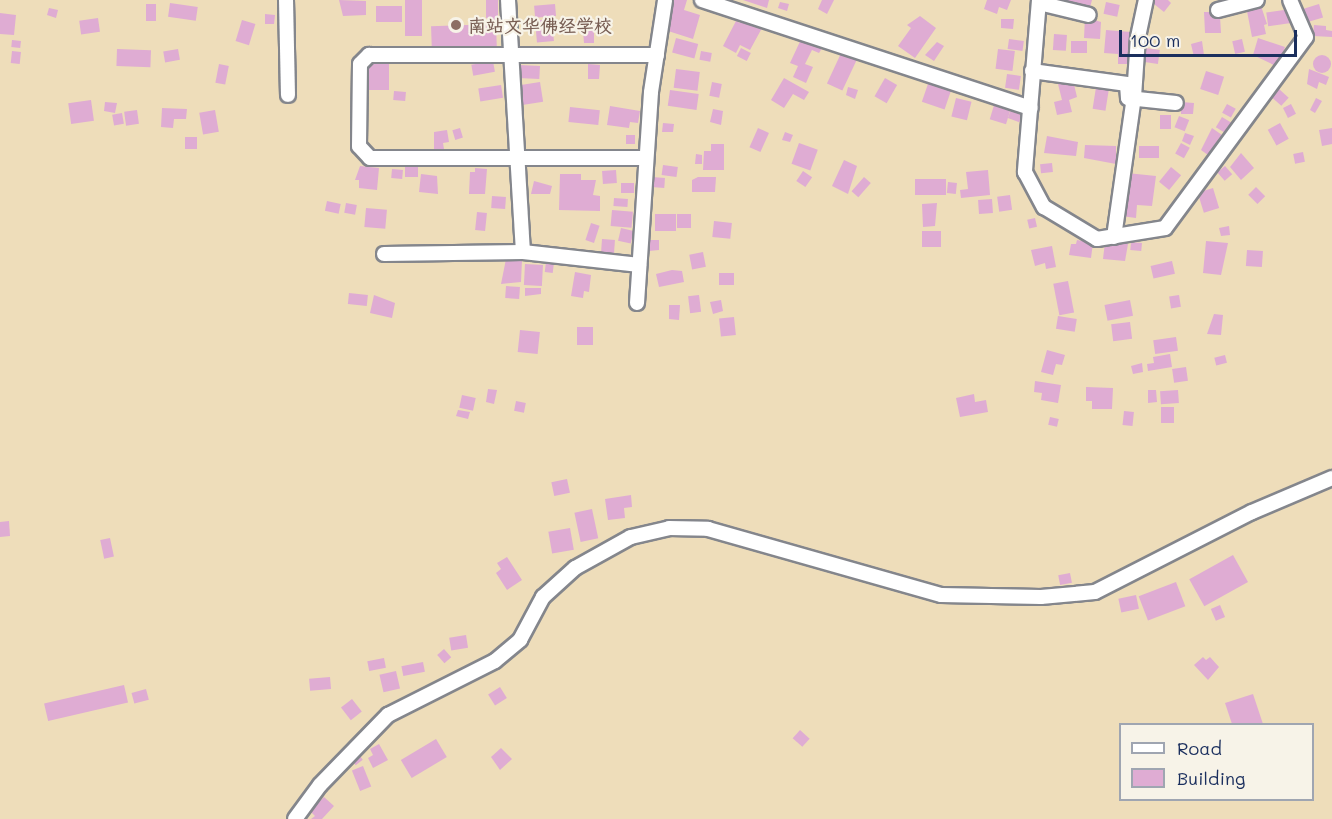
<!DOCTYPE html>
<html>
<head>
<meta charset="utf-8">
<style>
  body { margin:0 }
  #map { position:relative; width:1332px; height:819px; overflow:hidden; background:#eeddba; font-family:Mali,"LXGW WenKai TC",sans-serif }
  div>[style] { position:absolute }
  [style*='--x'] { left:calc(var(--x)*1px); top:calc(var(--y)*1px); width:calc(var(--w)*1px); rotate:calc(var(--a)*1deg) }
  .building>* { inset:0; background:#dfacd3; transform-origin:0 0 }
  .round { border-radius:50% }
  .roads { filter:drop-shadow(2px 0 #84868c) drop-shadow(-2px 0 #84868c) drop-shadow(0 2px #84868c) drop-shadow(0 -2px #84868c) }
  .street>* { height:14px; margin:-7px; padding:0 7px; transform-origin:7px; border-radius:7px; background:#fff }
  .dots>* { width:16px; height:16px; translate:-50% -50%; box-sizing:border-box; border:3px solid #f7f3e8; border-radius:50% }
  span { translate:-50% -50%; white-space:nowrap; text-align:center; line-height:1.15; -webkit-text-stroke:4.5px #f7f3e8; paint-order:stroke }
  .education-label { font-size:18px; color:#785e54; font-weight:700 }
  .left { translate:0 -50%; text-align:left }
  .legend { position:absolute; left:1119px; top:723px; width:195px; height:78px; box-sizing:border-box; background:#f7f3e8; border:2px solid #9fa5b1; margin:0; padding:8px 10px; list-style:none; font-size:18px; color:#1b2f5e }
  .legend li { display:flex; align-items:center; gap:12px; height:30px }
  .legend b { width:30px; border:2px solid #9fa5b1 }
  .scale { position:absolute; left:1119px; top:30px; width:178px; height:27px; box-sizing:border-box; border:3px solid #1b2f5e; border-top:0; padding-left:8px; font-size:18px; line-height:21px; white-space:nowrap; color:#1b2f5e; -webkit-text-stroke:4px #f7f3e8; paint-order:stroke }
</style>
</head>
<body>
<div id="map">
  <div class="building">
    <i style="clip-path:polygon(339px 0,366px 1px,366px 15px,343px 16px)"></i>
    <i style="left:405px;top:0;width:17px;height:36px"></i>
    <i style="clip-path:polygon(486px 0,498px 0,498px 21px,486px 18px)"></i>
    <i style="clip-path:polygon(674px 0,687px 0,684px 10px,700px 15px,693px 39px,665px 30px)"></i>
    <i style="clip-path:polygon(743px 0,769px 0,767px 8px)"></i>
    <i style="clip-path:polygon(822px 0,834px 0,827px 14px,818px 9px)"></i>
    <i style="clip-path:polygon(987px 0,1011px 0,1007px 10px,999px 7px,997px 14px,984px 9px)"></i>
    <i style="clip-path:polygon(1063px 0,1092px 0,1089px 11px,1062px 5px)"></i>
    <i style="clip-path:polygon(1149px 0,1168px 0,1171px 3px,1164px 12px)"></i>
    <i style="clip-path:polygon(780px 2px,789px 4px,787px 11px,778px 8px)"></i>
    <i style="left:1106px;top:2px;width:14px;height:12px;rotate:12deg"></i>
    <i style="left:170px;top:3px;width:28px;height:14px;rotate:8deg"></i>
    <i style="clip-path:polygon(1260px 3px,1267px 24px,1264px 25px,1266px 34px,1252px 37px,1246px 6px)"></i>
    <i style="left:146px;top:4px;width:10px;height:17px"></i>
    <i style="left:555px;top:4px;width:12px;height:21px;rotate:85deg"></i>
    <i style="left:1319px;top:4px;width:14px;height:16px;rotate:73deg"></i>
    <i style="left:376px;top:6px;width:26px;height:16px"></i>
    <i style="clip-path:polygon(49px 8px,58px 10px,56px 18px,47px 15px)"></i>
    <i style="left:1291px;top:9px;width:14px;height:25px;rotate:82deg"></i>
    <i style="clip-path:polygon(1204px 12px,1215px 12px,1216px 17px,1220px 16px,1221px 33px,1205px 33px)"></i>
    <i style="clip-path:polygon(0 13px,16px 15px,14px 35px,0 34px)"></i>
    <i style="clip-path:polygon(265px 14px,275px 15px,274px 24px,265px 24px)"></i>
    <i style="clip-path:polygon(920px 16px,936px 28px,915px 58px,898px 46px,911px 28px,907px 25px)"></i>
    <i style="clip-path:polygon(1085px 17px,1101px 22px,1100px 39px,1084px 38px)"></i>
    <i style="left:98px;top:18px;width:14px;height:19px;rotate:82deg"></i>
    <i style="clip-path:polygon(742px 18px,762px 28px,750px 50px,740px 45px,736px 53px,723px 46px,736px 21px,740px 23px)"></i>
    <i style="left:552px;top:19px;width:22px;height:17px;rotate:85deg"></i>
    <i style="clip-path:polygon(1001px 19px,1014px 19px,1013px 29px,1001px 28px)"></i>
    <i style="left:242px;top:20px;width:14px;height:22px;rotate:17deg"></i>
    <i style="left:496px;top:24px;width:25px;height:65px;rotate:88deg"></i>
    <i style="clip-path:polygon(1314px 25px,1326px 26px,1326px 30px,1332px 31px,1332px 37px,1313px 36px)"></i>
    <i style="clip-path:polygon(594px 30px,594px 43px,584px 43px,583px 31px)"></i>
    <i style="clip-path:polygon(1106px 30px,1131px 32px,1129px 64px,1118px 64px,1118px 54px,1104px 53px)"></i>
    <i style="left:1054px;top:34px;width:13px;height:16px;rotate:4deg"></i>
    <i style="clip-path:polygon(803px 35px,824px 45px,819px 53px,812px 50px,805px 64px,813px 67px,806px 83px,793px 77px,798px 66px,790px 63px)"></i>
    <i style="left:676px;top:38px;width:23px;height:15px;rotate:15deg"></i>
    <i style="clip-path:polygon(1258px 38px,1285px 47px,1278px 67px,1253px 55px)"></i>
    <i style="left:1009px;top:39px;width:15px;height:10px;rotate:8deg"></i>
    <i style="left:1242px;top:39px;width:13px;height:10px;rotate:77deg"></i>
    <i style="left:12px;top:40px;width:9px;height:7px;rotate:6deg"></i>
    <i style="left:1071px;top:41px;width:16px;height:12px"></i>
    <i style="clip-path:polygon(1202px 41px,1204px 55px,1194px 57px,1191px 44px)"></i>
    <i style="clip-path:polygon(937px 42px,944px 46px,934px 61px,925px 55px)"></i>
    <i style="left:741px;top:48px;width:11px;height:9px;rotate:27deg"></i>
    <i style="left:1145px;top:48px;width:15px;height:14px;rotate:8deg"></i>
    <i style="left:117px;top:49px;width:34px;height:17px;rotate:2deg"></i>
    <i style="left:178px;top:49px;width:11px;height:15px;rotate:80deg"></i>
    <i style="left:843px;top:49px;width:17px;height:38px;rotate:25deg"></i>
    <i style="left:998px;top:49px;width:17px;height:20px;rotate:7deg"></i>
    <i style="left:12px;top:51px;width:9px;height:12px;rotate:6deg"></i>
    <i style="left:701px;top:51px;width:11px;height:9px;rotate:10deg"></i>
    <i class="round" style="left:1313px;top:55px;width:18px;height:18px"></i>
    <i style="left:368px;top:60px;width:21px;height:30px"></i>
    <i style="left:493px;top:61px;width:11px;height:22px;rotate:80deg"></i>
    <i style="left:219px;top:64px;width:10px;height:19px;rotate:11deg"></i>
    <i style="clip-path:polygon(588px 64px,600px 65px,599px 79px,588px 79px)"></i>
    <i style="left:519px;top:65px;width:21px;height:13px;rotate:3deg"></i>
    <i style="left:676px;top:69px;width:24px;height:19px;rotate:7deg"></i>
    <i style="clip-path:polygon(1309px 69px,1329px 77px,1326px 85px,1319px 82px,1317px 89px,1307px 84px)"></i>
    <i style="left:1206px;top:71px;width:19px;height:19px;rotate:18deg"></i>
    <i style="left:1007px;top:74px;width:14px;height:14px;rotate:8deg"></i>
    <i style="clip-path:polygon(1072px 76px,1077px 97px,1069px 100px,1072px 112px,1057px 115px,1054px 102px,1062px 100px,1057px 80px)"></i>
    <i style="clip-path:polygon(784px 78px,809px 92px,804px 100px,793px 94px,784px 108px,771px 100px)"></i>
    <i style="left:885px;top:78px;width:14px;height:21px;rotate:30deg"></i>
    <i style="left:930px;top:78px;width:24px;height:25px;rotate:19deg"></i>
    <i style="left:1097px;top:81px;width:13px;height:28px;rotate:9deg"></i>
    <i style="left:540px;top:82px;width:20px;height:21px;rotate:81deg"></i>
    <i style="left:712px;top:82px;width:10px;height:14px;rotate:11deg"></i>
    <i style="left:501px;top:85px;width:13px;height:23px;rotate:81deg"></i>
    <i style="clip-path:polygon(848px 87px,858px 90px,855px 99px,846px 95px)"></i>
    <i style="left:1279px;top:89px;width:13px;height:11px;rotate:42deg"></i>
    <i style="left:670px;top:90px;width:29px;height:16px;rotate:8deg"></i>
    <i style="left:394px;top:91px;width:12px;height:9px;rotate:5deg"></i>
    <i style="left:956px;top:98px;width:16px;height:19px;rotate:14deg"></i>
    <i style="clip-path:polygon(1316px 98px,1322px 101px,1315px 113px,1310px 110px)"></i>
    <i style="left:91px;top:100px;width:21px;height:23px;rotate:82deg"></i>
    <i style="clip-path:polygon(105px 102px,117px 103px,115px 113px,104px 111px)"></i>
    <i style="left:995px;top:102px;width:17px;height:18px;rotate:17deg"></i>
    <i style="clip-path:polygon(1181px 102px,1194px 103px,1193px 114px,1181px 114px)"></i>
    <i style="left:1013px;top:104px;width:12px;height:15px;rotate:20deg"></i>
    <i style="left:1227px;top:104px;width:10px;height:10px;rotate:29deg"></i>
    <i style="left:1291px;top:104px;width:11px;height:9px;rotate:63deg"></i>
    <i style="clip-path:polygon(610px 106px,640px 111px,638px 123px,630px 122px,629px 128px,607px 125px)"></i>
    <i style="left:570px;top:107px;width:30px;height:15px;rotate:6deg"></i>
    <i style="clip-path:polygon(162px 108px,187px 109px,186px 119px,174px 119px,173px 128px,161px 127px)"></i>
    <i style="clip-path:polygon(713px 109px,723px 111px,721px 125px,710px 122px)"></i>
    <i style="left:137px;top:110px;width:14px;height:13px;rotate:82deg"></i>
    <i style="left:215px;top:110px;width:22px;height:16px;rotate:80deg"></i>
    <i style="left:122px;top:113px;width:11px;height:10px;rotate:80deg"></i>
    <i style="left:1160px;top:115px;width:11px;height:14px"></i>
    <i style="left:1179px;top:116px;width:11px;height:12px;rotate:22deg"></i>
    <i style="left:1222px;top:117px;width:12px;height:12px;rotate:31deg"></i>
    <i style="clip-path:polygon(663px 123px,674px 124px,673px 132px,662px 132px)"></i>
    <i style="left:1280px;top:123px;width:18px;height:14px;rotate:61deg"></i>
    <i style="left:460px;top:128px;width:10px;height:8px;rotate:73deg"></i>
    <i style="left:758px;top:128px;width:12px;height:21px;rotate:24deg"></i>
    <i style="clip-path:polygon(1212px 128px,1222px 135px,1208px 155px,1201px 150px)"></i>
    <i style="clip-path:polygon(1332px 128px,1332px 144px,1322px 146px,1319px 130px)"></i>
    <i style="clip-path:polygon(447px 130px,449px 142px,443px 143px,444px 149px,434px 151px,434px 132px)"></i>
    <i style="clip-path:polygon(785px 132px,793px 135px,790px 142px,782px 140px)"></i>
    <i style="clip-path:polygon(1185px 133px,1194px 136px,1190px 145px,1182px 141px)"></i>
    <i style="left:626px;top:135px;width:9px;height:9px"></i>
    <i style="clip-path:polygon(1047px 136px,1078px 142px,1076px 156px,1044px 153px)"></i>
    <i style="left:185px;top:137px;width:12px;height:12px"></i>
    <i style="left:799px;top:143px;width:20px;height:22px;rotate:20deg"></i>
    <i style="left:1181px;top:143px;width:10px;height:12px;rotate:29deg"></i>
    <i style="clip-path:polygon(711px 144px,724px 144px,724px 170px,703px 170px,704px 151px,711px 151px)"></i>
    <i style="clip-path:polygon(1085px 145px,1116px 146px,1116px 164px,1084px 158px)"></i>
    <i style="left:1139px;top:146px;width:20px;height:12px"></i>
    <i style="left:1303px;top:152px;width:10px;height:10px;rotate:79deg"></i>
    <i style="clip-path:polygon(1241px 153px,1254px 168px,1241px 180px,1230px 167px)"></i>
    <i style="clip-path:polygon(696px 154px,702px 155px,702px 164px,695px 164px)"></i>
    <i style="clip-path:polygon(844px 160px,857px 166px,848px 194px,832px 186px)"></i>
    <i style="left:1052px;top:163px;width:9px;height:12px;rotate:84deg"></i>
    <i style="left:663px;top:165px;width:15px;height:10px;rotate:8deg"></i>
    <i style="clip-path:polygon(360px 166px,379px 168px,377px 190px,359px 188px,359px 180px,355px 180px)"></i>
    <i style="left:405px;top:166px;width:13px;height:11px"></i>
    <i style="left:1225px;top:166px;width:11px;height:10px;rotate:49deg"></i>
    <i style="left:1171px;top:167px;width:13px;height:19px;rotate:39deg"></i>
    <i style="clip-path:polygon(475px 168px,487px 169px,485px 194px,469px 194px,470px 172px,475px 172px)"></i>
    <i style="left:392px;top:169px;width:11px;height:9px;rotate:5deg"></i>
    <i style="left:616px;top:170px;width:13px;height:14px;rotate:86deg"></i>
    <i style="clip-path:polygon(988px 170px,990px 195px,961px 198px,960px 190px,968px 189px,966px 172px)"></i>
    <i style="left:803px;top:171px;width:11px;height:12px;rotate:34deg"></i>
    <i style="clip-path:polygon(1127px 173px,1156px 176px,1152px 206px,1137px 205px,1136px 218px,1121px 216px)"></i>
    <i style="clip-path:polygon(421px 174px,437px 176px,438px 194px,419px 192px)"></i>
    <i style="clip-path:polygon(560px 174px,581px 174px,581px 180px,596px 180px,593px 195px,600px 196px,600px 211px,559px 210px)"></i>
    <i style="left:652px;top:177px;width:13px;height:10px;rotate:4deg"></i>
    <i style="clip-path:polygon(698px 177px,716px 177px,715px 192px,692px 192px,692px 180px)"></i>
    <i style="left:864px;top:177px;width:9px;height:19px;rotate:41deg"></i>
    <i style="left:915px;top:179px;width:31px;height:16px"></i>
    <i style="clip-path:polygon(534px 181px,552px 186px,550px 194px,531px 194px)"></i>
    <i style="left:948px;top:182px;width:9px;height:11px;rotate:6deg"></i>
    <i style="left:621px;top:183px;width:13px;height:10px"></i>
    <i style="left:1256px;top:187px;width:13px;height:11px;rotate:45deg"></i>
    <i style="left:1213px;top:188px;width:21px;height:16px;rotate:73deg"></i>
    <i style="left:1010px;top:195px;width:15px;height:13px;rotate:82deg"></i>
    <i style="left:492px;top:196px;width:14px;height:12px;rotate:4deg"></i>
    <i style="left:614px;top:198px;width:14px;height:8px;rotate:4deg"></i>
    <i style="left:992px;top:199px;width:14px;height:14px;rotate:86deg"></i>
    <i style="left:327px;top:201px;width:14px;height:10px;rotate:12deg"></i>
    <i style="left:346px;top:203px;width:11px;height:10px;rotate:10deg"></i>
    <i style="clip-path:polygon(937px 203px,935px 226px,923px 227px,922px 204px)"></i>
    <i style="left:366px;top:208px;width:21px;height:19px;rotate:5deg"></i>
    <i style="left:612px;top:210px;width:21px;height:16px;rotate:5deg"></i>
    <i style="left:477px;top:212px;width:10px;height:18px;rotate:6deg"></i>
    <i style="left:655px;top:214px;width:21px;height:17px"></i>
    <i style="left:691px;top:214px;width:14px;height:14px;rotate:90deg"></i>
    <i style="left:1035px;top:218px;width:9px;height:8px;rotate:77deg"></i>
    <i style="left:714px;top:221px;width:18px;height:16px;rotate:6deg"></i>
    <i style="left:591px;top:223px;width:9px;height:18px;rotate:18deg"></i>
    <i style="clip-path:polygon(1229px 226px,1230px 235px,1221px 236px,1219px 228px)"></i>
    <i style="left:621px;top:228px;width:13px;height:13px;rotate:13deg"></i>
    <i style="left:941px;top:231px;width:16px;height:19px;rotate:90deg"></i>
    <i style="left:602px;top:239px;width:13px;height:14px;rotate:4deg"></i>
    <i style="clip-path:polygon(648px 240px,659px 240px,659px 250px,649px 251px)"></i>
    <i style="clip-path:polygon(1077px 240px,1093px 243px,1091px 258px,1069px 255px,1071px 244px,1076px 244px)"></i>
    <i style="clip-path:polygon(1110px 241px,1128px 244px,1125px 261px,1103px 259px,1105px 242px)"></i>
    <i style="clip-path:polygon(1206px 241px,1228px 243px,1221px 275px,1203px 273px)"></i>
    <i style="left:1131px;top:242px;width:11px;height:8px;rotate:5deg"></i>
    <i style="clip-path:polygon(1052px 246px,1056px 267px,1046px 269px,1045px 263px,1035px 266px,1031px 250px)"></i>
    <i style="left:1247px;top:250px;width:16px;height:16px;rotate:4deg"></i>
    <i style="left:703px;top:252px;width:15px;height:14px;rotate:79deg"></i>
    <i style="clip-path:polygon(506px 259px,522px 260px,521px 282px,501px 284px)"></i>
    <i style="left:1172px;top:261px;width:13px;height:22px;rotate:77deg"></i>
    <i style="left:546px;top:262px;width:8px;height:10px;rotate:7deg"></i>
    <i style="left:525px;top:264px;width:18px;height:21px;rotate:3deg"></i>
    <i style="clip-path:polygon(672px 270px,682px 271px,684px 282px,659px 287px,656px 274px)"></i>
    <i style="clip-path:polygon(575px 272px,591px 275px,589px 292px,584px 291px,583px 298px,571px 296px)"></i>
    <i style="left:719px;top:273px;width:15px;height:12px"></i>
    <i style="left:1068px;top:281px;width:32px;height:15px;rotate:79deg"></i>
    <i style="left:506px;top:286px;width:14px;height:12px;rotate:4deg"></i>
    <i style="clip-path:polygon(525px 288px,541px 288px,541px 294px,525px 296px)"></i>
    <i style="left:349px;top:293px;width:19px;height:11px;rotate:6deg"></i>
    <i style="clip-path:polygon(374px 295px,395px 303px,392px 318px,370px 313px)"></i>
    <i style="left:699px;top:295px;width:17px;height:11px;rotate:83deg"></i>
    <i style="left:1179px;top:295px;width:12px;height:10px;rotate:81deg"></i>
    <i style="clip-path:polygon(721px 300px,723px 311px,713px 314px,710px 302px)"></i>
    <i style="left:1130px;top:300px;width:16px;height:26px;rotate:79deg"></i>
    <i style="clip-path:polygon(669px 305px,680px 305px,679px 320px,669px 319px)"></i>
    <i style="clip-path:polygon(1214px 314px,1223px 315px,1221px 335px,1207px 334px)"></i>
    <i style="left:1058px;top:316px;width:19px;height:13px;rotate:9deg"></i>
    <i style="left:734px;top:317px;width:18px;height:15px;rotate:84deg"></i>
    <i style="left:1130px;top:322px;width:17px;height:19px;rotate:83deg"></i>
    <i style="left:577px;top:327px;width:16px;height:18px"></i>
    <i style="left:520px;top:330px;width:20px;height:22px;rotate:6deg"></i>
    <i style="left:1176px;top:337px;width:14px;height:23px;rotate:82deg"></i>
    <i style="clip-path:polygon(1047px 350px,1065px 355px,1062px 365px,1056px 364px,1053px 375px,1041px 372px)"></i>
    <i style="clip-path:polygon(1170px 354px,1172px 367px,1148px 371px,1147px 364px,1154px 363px,1153px 357px)"></i>
    <i style="left:1225px;top:355px;width:8px;height:11px;rotate:76deg"></i>
    <i style="clip-path:polygon(1142px 363px,1143px 372px,1133px 374px,1131px 366px)"></i>
    <i style="left:1186px;top:367px;width:14px;height:14px;rotate:82deg"></i>
    <i style="clip-path:polygon(1035px 381px,1061px 385px,1058px 403px,1041px 400px,1042px 393px,1034px 392px)"></i>
    <i style="clip-path:polygon(1086px 387px,1113px 388px,1112px 409px,1092px 409px,1092px 401px,1086px 401px)"></i>
    <i style="clip-path:polygon(488px 389px,497px 390px,494px 404px,486px 402px)"></i>
    <i style="clip-path:polygon(1148px 390px,1156px 390px,1157px 402px,1148px 403px)"></i>
    <i style="left:1178px;top:390px;width:13px;height:18px;rotate:86deg"></i>
    <i style="clip-path:polygon(974px 394px,975px 402px,986px 400px,988px 412px,960px 417px,956px 398px)"></i>
    <i style="left:462px;top:395px;width:14px;height:13px;rotate:12deg"></i>
    <i style="left:516px;top:401px;width:10px;height:10px;rotate:11deg"></i>
    <i style="left:1161px;top:407px;width:13px;height:16px"></i>
    <i style="clip-path:polygon(458px 410px,470px 412px,468px 419px,456px 416px)"></i>
    <i style="left:1124px;top:411px;width:10px;height:14px;rotate:6deg"></i>
    <i style="left:1050px;top:417px;width:9px;height:8px;rotate:13deg"></i>
    <i style="left:567px;top:479px;width:14px;height:16px;rotate:78deg"></i>
    <i style="clip-path:polygon(631px 495px,632px 507px,624px 508px,625px 518px,608px 520px,605px 499px)"></i>
    <i style="left:592px;top:509px;width:30px;height:18px;rotate:78deg"></i>
    <i style="clip-path:polygon(9px 521px,10px 536px,0 537px,0 522px)"></i>
    <i style="left:570px;top:528px;width:22px;height:22px;rotate:80deg"></i>
    <i style="left:110px;top:538px;width:19px;height:10px;rotate:78deg"></i>
    <i style="left:1233px;top:555px;width:31px;height:50px;rotate:61deg"></i>
    <i style="clip-path:polygon(507px 557px,522px 580px,507px 590px,496px 573px,501px 569px,497px 563px)"></i>
    <i style="left:1070px;top:573px;width:10px;height:12px;rotate:79deg"></i>
    <i style="left:1176px;top:582px;width:26px;height:40px;rotate:69deg"></i>
    <i style="left:1136px;top:595px;width:14px;height:18px;rotate:78deg"></i>
    <i style="left:1220px;top:605px;width:13px;height:10px;rotate:67deg"></i>
    <i style="left:466px;top:635px;width:13px;height:17px;rotate:81deg"></i>
    <i style="left:444px;top:649px;width:11px;height:9px;rotate:49deg"></i>
    <i style="clip-path:polygon(1203px 657px,1206px 660px,1210px 657px,1219px 667px,1208px 680px,1194px 665px)"></i>
    <i style="left:384px;top:658px;width:10px;height:17px;rotate:79deg"></i>
    <i style="left:423px;top:662px;width:10px;height:22px;rotate:79deg"></i>
    <i style="left:396px;top:671px;width:18px;height:17px;rotate:77deg"></i>
    <i style="left:330px;top:677px;width:12px;height:21px;rotate:85deg"></i>
    <i style="left:124px;top:685px;width:18px;height:82px;rotate:77deg"></i>
    <i style="left:500px;top:687px;width:13px;height:14px;rotate:58deg"></i>
    <i style="left:146px;top:689px;width:11px;height:15px;rotate:75deg"></i>
    <i style="clip-path:polygon(1253px 694px,1263px 724px,1232px 724px,1225px 703px)"></i>
    <i style="left:352px;top:699px;width:16px;height:14px;rotate:52deg"></i>
    <i style="left:800px;top:730px;width:13px;height:11px;rotate:42deg"></i>
    <i style="left:436px;top:739px;width:21px;height:41px;rotate:59deg"></i>
    <i style="clip-path:polygon(379px 744px,388px 760px,373px 768px,368px 758px,373px 755px,370px 749px)"></i>
    <i style="clip-path:polygon(501px 748px,512px 759px,500px 770px,491px 757px)"></i>
    <i style="left:356px;top:751px;width:11px;height:9px;rotate:52deg"></i>
    <i style="left:363px;top:766px;width:22px;height:12px;rotate:68deg"></i>
    <i style="clip-path:polygon(324px 797px,334px 806px,322px 819px,311px 819px,315px 816px,310px 811px)"></i>
  </div>
  <div class="roads">
    <div class="street">
      <i style="--x:286;--y:0;--w:95;--a:88.8"></i>
      <i style="--x:508;--y:0;--w:252;--a:86.6"></i>
      <i style="--x:702;--y:0;--w:346;--a:18.2"></i>
      <i style="--x:1039;--y:0;--w:173;--a:94.7"></i>
      <i style="--x:1025;--y:172;--w:40;--a:62"></i>
      <i style="--x:1044;--y:207;--w:62;--a:31.1"></i>
      <i style="--x:1097;--y:239;--w:69;--a:-9.2"></i>
      <i style="--x:1165;--y:228;--w:237;--a:-53.6"></i>
      <i style="--x:1306;--y:37;--w:40;--a:-113.4"></i>
      <i style="--x:1039;--y:3;--w:51;--a:13.5"></i>
      <i style="--x:1218;--y:10;--w:40;--a:-14.4"></i>
      <i style="--x:1032;--y:71;--w:96;--a:7.8"></i>
      <i style="--x:1127;--y:84;--w:14;--a:86"></i>
      <i style="--x:1128;--y:98;--w:48;--a:5.9"></i>
      <i style="--x:645;--y:158;--w:275;--a:180"></i>
      <i style="--x:370;--y:158;--w:16;--a:-133"></i>
      <i style="--x:359;--y:146;--w:82;--a:-89.3"></i>
      <i style="--x:360;--y:64;--w:13;--a:-45"></i>
      <i style="--x:369;--y:55;--w:288;--a:0"></i>
      <i style="--x:1114;--y:237;--w:141;--a:-81.9"></i>
      <i style="--x:1134;--y:97;--w:60;--a:-86.2"></i>
      <i style="--x:1138;--y:37;--w:38;--a:-78"></i>
      <i style="--x:384;--y:254;--w:139;--a:-0.8"></i>
      <i style="--x:523;--y:252;--w:117;--a:6.4"></i>
      <i style="--x:637;--y:303;--w:211;--a:-86.2"></i>
      <i style="--x:651;--y:92;--w:93;--a:-81.3"></i>
      <i style="--x:295;--y:819;--w:42;--a:-53.7"></i>
      <i style="--x:320;--y:785;--w:98;--a:-45.8"></i>
      <i style="--x:388;--y:715;--w:120;--a:-26.8"></i>
      <i style="--x:495;--y:661;--w:33;--a:-40"></i>
      <i style="--x:520;--y:640;--w:49;--a:-61.9"></i>
      <i style="--x:543;--y:597;--w:43;--a:-42.2"></i>
      <i style="--x:575;--y:568;--w:64;--a:-29"></i>
      <i style="--x:631;--y:537;--w:39;--a:-13"></i>
      <i style="--x:669;--y:528;--w:39;--a:1"></i>
      <i style="--x:708;--y:529;--w:242;--a:15.8"></i>
      <i style="--x:941;--y:595;--w:100;--a:1.1"></i>
      <i style="--x:1041;--y:597;--w:54;--a:-5.3"></i>
      <i style="--x:1095;--y:592;--w:176;--a:-27"></i>
      <i style="--x:1252;--y:512;--w:87;--a:-23"></i>
    </div>
  </div>
  <div class="dots">
    <i style="left:456px;top:25px;background:#8d6e63"></i>
  </div>
  <div class="education-label">
    <span class="left" style="left:468px;top:25px">南站文华佛经学校</span>
  </div>
  <ul class="legend">
  <li><b style="height:8px;background:#fff"></b>Road</li>
  <li><b style="height:16px;background:#dfacd3"></b>Building</li>
  </ul>
  <div class="scale">100 m</div>
</div>
</body>
</html>
